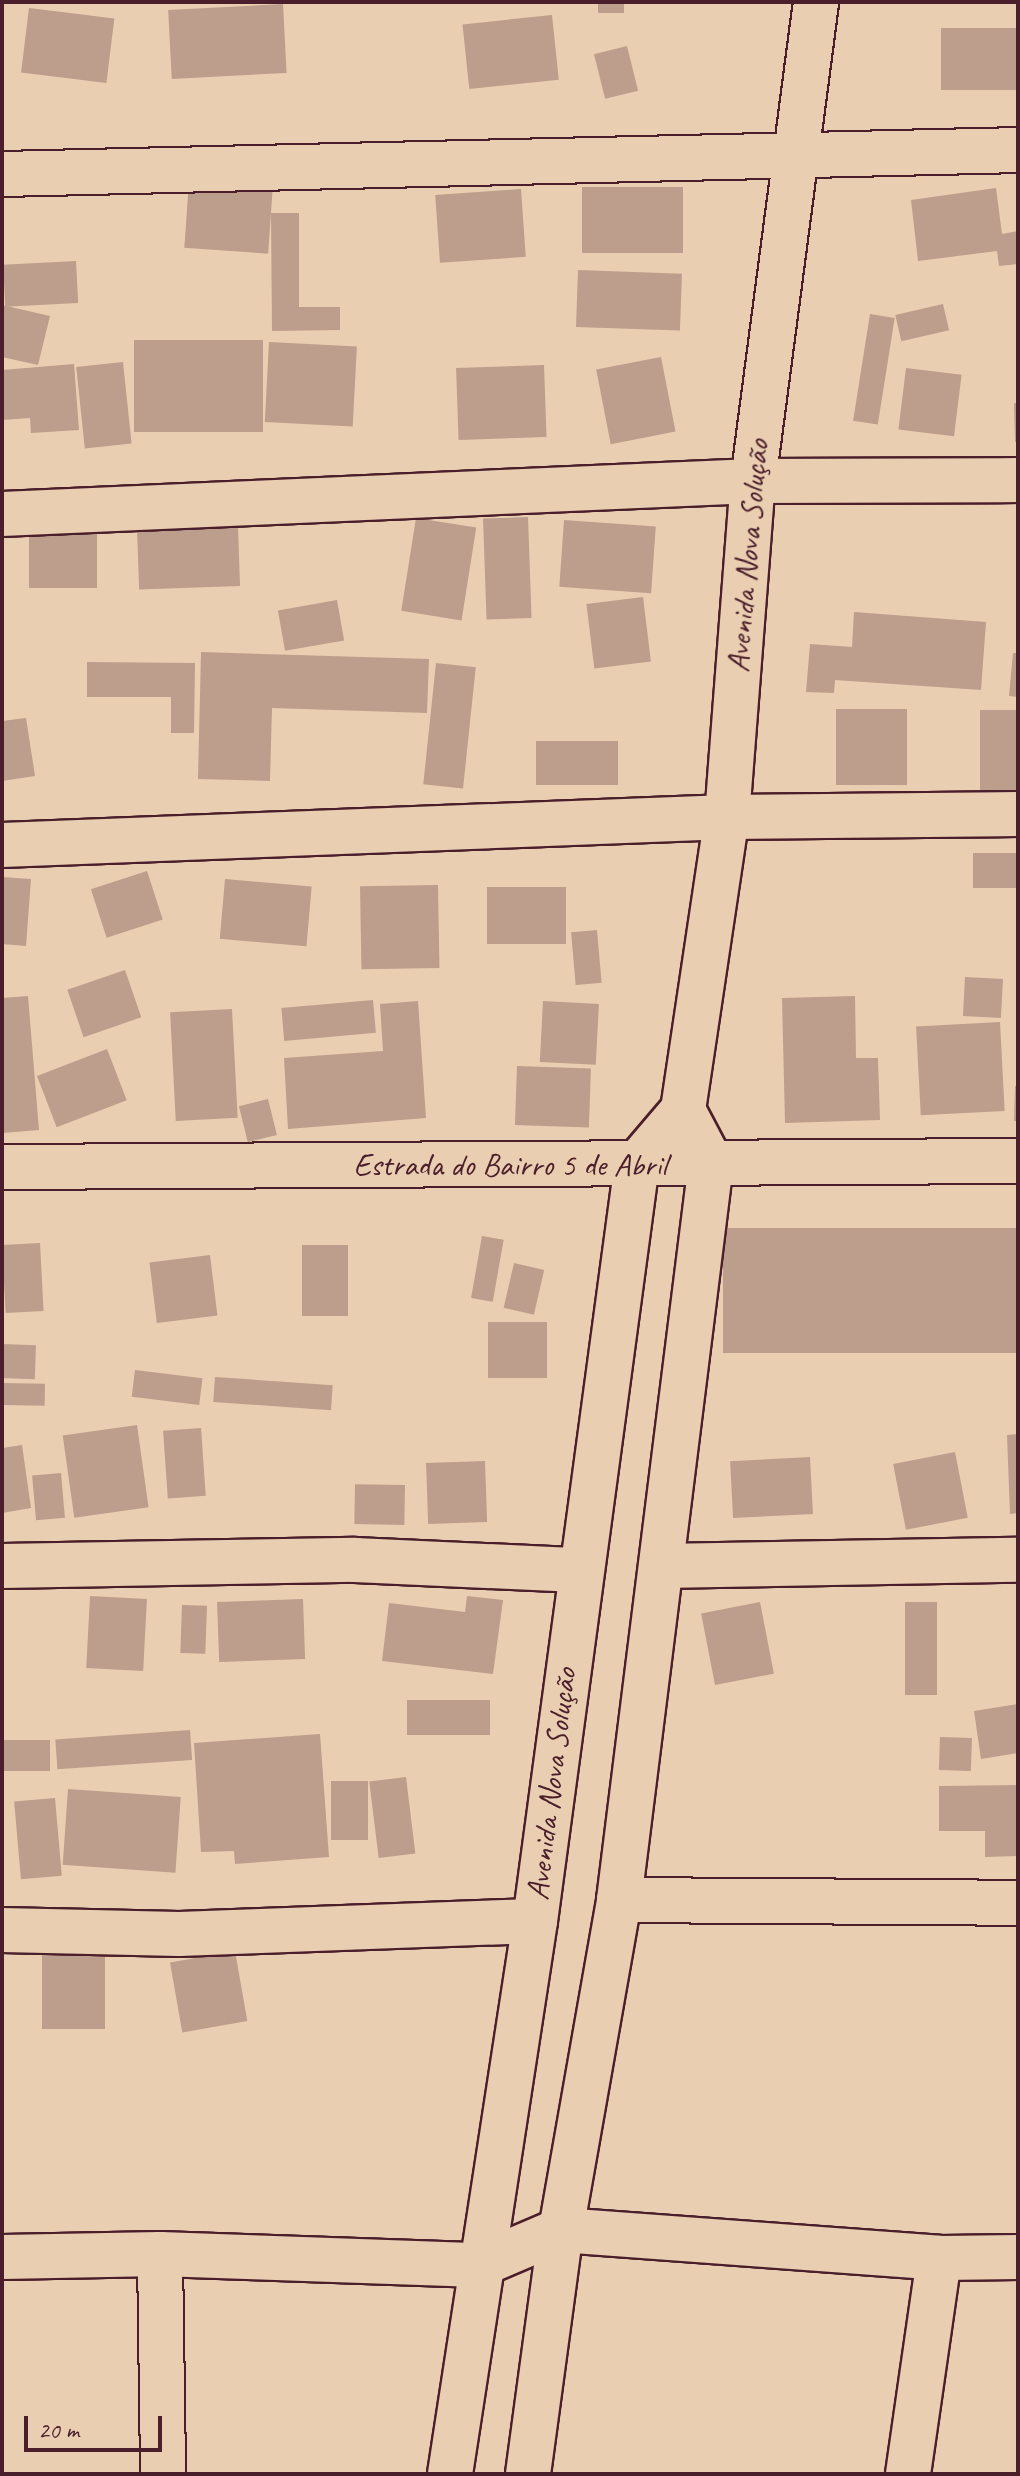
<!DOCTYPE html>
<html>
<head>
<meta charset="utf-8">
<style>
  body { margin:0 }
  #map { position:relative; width:1020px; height:2476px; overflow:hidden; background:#eaceb1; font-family:Caveat,sans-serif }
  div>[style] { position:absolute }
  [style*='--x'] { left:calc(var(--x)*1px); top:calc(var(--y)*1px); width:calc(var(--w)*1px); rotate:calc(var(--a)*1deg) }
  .building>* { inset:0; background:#bd9d8c; transform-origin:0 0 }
  .roads { filter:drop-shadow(2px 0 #4a1f2b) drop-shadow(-2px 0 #4a1f2b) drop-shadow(0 2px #4a1f2b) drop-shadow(0 -2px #4a1f2b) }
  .minor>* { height:44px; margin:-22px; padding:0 22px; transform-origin:22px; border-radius:22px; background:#eaceb1 }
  span { translate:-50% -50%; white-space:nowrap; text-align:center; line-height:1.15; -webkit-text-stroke:8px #eaceb1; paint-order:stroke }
  .street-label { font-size:32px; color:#4a1f2b }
  .frame { position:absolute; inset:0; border:4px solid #4a1f2b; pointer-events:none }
  .scale { position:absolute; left:24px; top:2416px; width:138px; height:36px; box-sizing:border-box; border:4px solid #4a1f2b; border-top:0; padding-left:10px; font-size:24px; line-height:28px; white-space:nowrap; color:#4a1f2b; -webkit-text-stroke:6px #eaceb1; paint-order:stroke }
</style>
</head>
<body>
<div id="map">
  <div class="building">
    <i style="left:598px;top:2px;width:26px;height:11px"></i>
    <i style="left:283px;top:4px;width:69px;height:115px;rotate:87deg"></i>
    <i style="left:29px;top:8px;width:86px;height:65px;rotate:7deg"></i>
    <i style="left:552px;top:15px;width:65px;height:90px;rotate:84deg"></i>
    <i style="left:1018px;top:28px;width:62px;height:77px;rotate:90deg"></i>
    <i style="left:627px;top:46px;width:46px;height:34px;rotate:76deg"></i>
    <i style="left:189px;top:181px;width:84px;height:67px;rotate:4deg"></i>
    <i style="left:683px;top:187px;width:66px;height:101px;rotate:90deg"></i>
    <i style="clip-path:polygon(996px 188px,1002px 234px,1018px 231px,1018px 264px,999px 266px,997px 251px,918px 261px,911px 200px)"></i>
    <i style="left:521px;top:189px;width:68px;height:86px;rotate:86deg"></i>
    <i style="clip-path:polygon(271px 213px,299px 213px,299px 307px,340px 307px,340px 330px,272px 331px)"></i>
    <i style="left:76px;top:261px;width:42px;height:73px;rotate:87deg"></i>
    <i style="left:578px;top:270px;width:104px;height:57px;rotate:2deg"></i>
    <i style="left:943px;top:304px;width:27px;height:49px;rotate:77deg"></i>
    <i style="clip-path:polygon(2px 305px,50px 316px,38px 365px,2px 357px)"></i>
    <i style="left:870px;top:314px;width:25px;height:108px;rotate:9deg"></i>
    <i style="left:263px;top:340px;width:92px;height:129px;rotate:90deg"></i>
    <i style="left:269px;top:342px;width:88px;height:80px;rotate:3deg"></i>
    <i style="left:661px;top:357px;width:76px;height:66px;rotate:79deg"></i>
    <i style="left:123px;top:362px;width:82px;height:47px;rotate:84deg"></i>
    <i style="clip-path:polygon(74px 364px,79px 430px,31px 433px,30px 418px,2px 420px,2px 370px)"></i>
    <i style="left:544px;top:365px;width:72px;height:88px;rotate:88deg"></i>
    <i style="left:906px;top:368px;width:56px;height:62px;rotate:7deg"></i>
    <i style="clip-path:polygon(1014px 403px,1018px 403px,1018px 442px,1015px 442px)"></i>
    <i style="left:528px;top:517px;width:101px;height:45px;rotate:88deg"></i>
    <i style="left:416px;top:518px;width:61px;height:94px;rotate:9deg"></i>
    <i style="left:564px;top:520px;width:92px;height:67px;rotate:4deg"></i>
    <i style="left:29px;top:522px;width:68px;height:66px"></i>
    <i style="left:238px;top:527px;width:59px;height:101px;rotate:88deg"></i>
    <i style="left:643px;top:597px;width:65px;height:57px;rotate:83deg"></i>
    <i style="left:337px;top:600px;width:41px;height:60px;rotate:80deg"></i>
    <i style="clip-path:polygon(854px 612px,986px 622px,981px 690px,835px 680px,834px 693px,806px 692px,810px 644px,852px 647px)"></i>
    <i style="clip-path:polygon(201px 652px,429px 659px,427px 713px,272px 708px,270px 781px,198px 779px)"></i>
    <i style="clip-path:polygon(1013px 653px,1018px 653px,1018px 697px,1009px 696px)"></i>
    <i style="clip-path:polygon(87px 662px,195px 663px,194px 733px,171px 733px,171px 697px,87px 697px)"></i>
    <i style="left:436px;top:663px;width:40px;height:122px;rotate:6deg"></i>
    <i style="left:907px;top:709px;width:76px;height:71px;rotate:90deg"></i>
    <i style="left:1018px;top:710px;width:81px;height:38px;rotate:90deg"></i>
    <i style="clip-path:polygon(26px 718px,35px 776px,2px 781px,2px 721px)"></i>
    <i style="left:536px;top:741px;width:82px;height:44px"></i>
    <i style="left:1018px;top:853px;width:35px;height:45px;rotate:90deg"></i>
    <i style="left:147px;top:871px;width:51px;height:59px;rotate:72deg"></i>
    <i style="clip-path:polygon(2px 877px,31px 879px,26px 946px,2px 944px)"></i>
    <i style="left:225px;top:879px;width:87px;height:60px;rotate:5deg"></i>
    <i style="left:438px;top:885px;width:83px;height:78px;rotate:89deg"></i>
    <i style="left:566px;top:887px;width:57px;height:79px;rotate:90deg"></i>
    <i style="left:597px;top:930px;width:53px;height:26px;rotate:85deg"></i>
    <i style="left:125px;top:970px;width:50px;height:61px;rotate:71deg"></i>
    <i style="left:965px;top:977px;width:38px;height:39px;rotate:3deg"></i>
    <i style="clip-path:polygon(28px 996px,39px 1130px,2px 1133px,2px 998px)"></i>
    <i style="clip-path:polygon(855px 996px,856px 1058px,878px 1058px,880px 1120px,785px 1123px,782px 998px)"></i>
    <i style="left:373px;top:1000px;width:33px;height:92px;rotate:85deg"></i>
    <i style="clip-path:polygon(418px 1001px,426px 1118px,288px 1129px,284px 1058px,383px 1051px,380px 1004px)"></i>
    <i style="left:543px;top:1001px;width:56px;height:61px;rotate:3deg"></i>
    <i style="left:232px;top:1009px;width:109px;height:62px;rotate:87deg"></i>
    <i style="left:1000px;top:1022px;width:89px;height:84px;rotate:87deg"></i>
    <i style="left:107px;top:1049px;width:55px;height:75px;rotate:69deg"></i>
    <i style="left:517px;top:1066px;width:74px;height:59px;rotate:2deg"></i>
    <i style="clip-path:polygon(1015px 1086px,1018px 1086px,1018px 1121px,1014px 1121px)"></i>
    <i style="left:268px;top:1099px;width:37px;height:30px;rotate:76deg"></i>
    <i style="left:1018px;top:1228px;width:125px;height:295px;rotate:90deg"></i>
    <i style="left:482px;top:1236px;width:22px;height:63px;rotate:10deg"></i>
    <i style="left:40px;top:1243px;width:68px;height:38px;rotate:87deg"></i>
    <i style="left:302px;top:1245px;width:46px;height:71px"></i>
    <i style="left:210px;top:1255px;width:61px;height:61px;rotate:83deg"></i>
    <i style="left:514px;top:1263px;width:31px;height:46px;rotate:13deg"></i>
    <i style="left:488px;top:1322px;width:59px;height:56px"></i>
    <i style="left:2px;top:1344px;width:34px;height:34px;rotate:2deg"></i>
    <i style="left:135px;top:1370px;width:68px;height:27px;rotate:7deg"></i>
    <i style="left:215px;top:1377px;width:118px;height:25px;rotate:4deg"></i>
    <i style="left:2px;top:1383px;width:43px;height:22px;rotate:1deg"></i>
    <i style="left:137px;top:1425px;width:83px;height:75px;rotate:82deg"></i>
    <i style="left:201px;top:1428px;width:68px;height:38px;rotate:86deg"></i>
    <i style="clip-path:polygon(1018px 1434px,1018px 1513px,1010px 1514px,1007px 1435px)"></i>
    <i style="clip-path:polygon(22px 1445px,31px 1508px,2px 1513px,2px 1448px)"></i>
    <i style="left:955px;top:1452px;width:67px;height:63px;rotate:79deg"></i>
    <i style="left:810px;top:1457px;width:57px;height:80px;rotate:87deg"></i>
    <i style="left:485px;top:1461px;width:61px;height:59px;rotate:88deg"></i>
    <i style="left:61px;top:1473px;width:45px;height:29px;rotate:85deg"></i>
    <i style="left:405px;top:1485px;width:40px;height:50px;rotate:91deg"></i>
    <i style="left:90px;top:1596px;width:57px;height:72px;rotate:3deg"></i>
    <i style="clip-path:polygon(467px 1596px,503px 1600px,493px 1674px,382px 1661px,389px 1603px,465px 1612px)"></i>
    <i style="left:303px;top:1599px;width:60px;height:86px;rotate:88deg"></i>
    <i style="left:760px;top:1602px;width:73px;height:60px;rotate:79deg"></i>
    <i style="left:905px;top:1602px;width:32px;height:93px"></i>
    <i style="left:182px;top:1605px;width:25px;height:48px;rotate:2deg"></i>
    <i style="left:490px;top:1700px;width:35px;height:83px;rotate:90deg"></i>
    <i style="clip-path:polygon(1018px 1704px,1018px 1753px,981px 1759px,974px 1711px)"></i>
    <i style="left:190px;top:1730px;width:30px;height:135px;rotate:86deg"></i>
    <i style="clip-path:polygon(320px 1734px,329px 1857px,235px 1864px,234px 1851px,201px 1852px,194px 1743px)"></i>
    <i style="left:940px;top:1737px;width:32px;height:33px;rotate:2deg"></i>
    <i style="left:2px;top:1740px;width:48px;height:31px"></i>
    <i style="left:406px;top:1777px;width:77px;height:37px;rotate:83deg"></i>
    <i style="left:331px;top:1781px;width:37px;height:59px"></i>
    <i style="clip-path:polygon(1018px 1785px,1018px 1856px,985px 1857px,985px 1831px,939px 1831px,939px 1786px)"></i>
    <i style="left:68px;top:1789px;width:113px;height:76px;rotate:4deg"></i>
    <i style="left:55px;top:1798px;width:78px;height:41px;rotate:85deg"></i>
    <i style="left:42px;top:1949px;width:63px;height:80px"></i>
    <i style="left:235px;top:1951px;width:71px;height:66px;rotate:80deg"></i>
  </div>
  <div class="roads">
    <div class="minor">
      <i style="--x:2;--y:174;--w:1016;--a:-1.35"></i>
      <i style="--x:2;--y:514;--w:752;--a:-2.52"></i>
      <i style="--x:753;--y:481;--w:265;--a:-0.2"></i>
      <i style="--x:2;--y:845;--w:726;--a:-2.21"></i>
      <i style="--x:727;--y:817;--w:291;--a:-0.6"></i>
      <i style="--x:2;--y:1167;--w:1016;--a:-0.34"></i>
      <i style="--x:2;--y:1566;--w:353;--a:-1"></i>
      <i style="--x:355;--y:1560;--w:223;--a:2.6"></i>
      <i style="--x:662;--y:1566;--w:356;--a:-1"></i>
      <i style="--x:619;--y:1900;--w:399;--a:0.4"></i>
      <i style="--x:2;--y:1930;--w:177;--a:1.3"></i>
      <i style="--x:179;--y:1934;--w:356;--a:-2.1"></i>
      <i style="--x:160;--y:2254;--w:220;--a:89.2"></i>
      <i style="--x:2;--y:2257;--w:158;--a:-1.1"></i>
      <i style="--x:160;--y:2254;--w:319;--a:2"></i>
      <i style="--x:479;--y:2265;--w:89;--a:-23.1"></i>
      <i style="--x:561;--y:2230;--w:379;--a:4.2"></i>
      <i style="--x:939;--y:2258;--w:79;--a:-0.7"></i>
      <i style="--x:450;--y:2474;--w:559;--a:-81.26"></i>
      <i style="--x:535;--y:1921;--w:764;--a:-82.33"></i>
      <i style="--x:637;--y:1164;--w:71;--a:-49.6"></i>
      <i style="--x:683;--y:1110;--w:296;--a:-81.5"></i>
      <i style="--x:727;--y:817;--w:337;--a:-85.6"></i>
      <i style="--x:753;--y:481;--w:483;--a:-82.5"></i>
      <i style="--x:528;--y:2474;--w:246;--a:-82.3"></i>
      <i style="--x:561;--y:2230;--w:335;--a:-80"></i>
      <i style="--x:619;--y:1900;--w:743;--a:-82.88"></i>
      <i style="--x:711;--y:1163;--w:60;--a:-117.8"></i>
      <i style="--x:908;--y:2474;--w:218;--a:-81.8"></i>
    </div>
  </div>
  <div class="street-label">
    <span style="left:748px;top:556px;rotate:-85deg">Avenida Nova Solução</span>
    <span style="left:510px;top:1165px">Estrada do Bairro 5 de Abril</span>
    <span style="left:552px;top:1784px;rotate:-83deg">Avenida Nova Solução</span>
  </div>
  <div class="frame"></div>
  <div class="scale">20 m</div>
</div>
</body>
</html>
